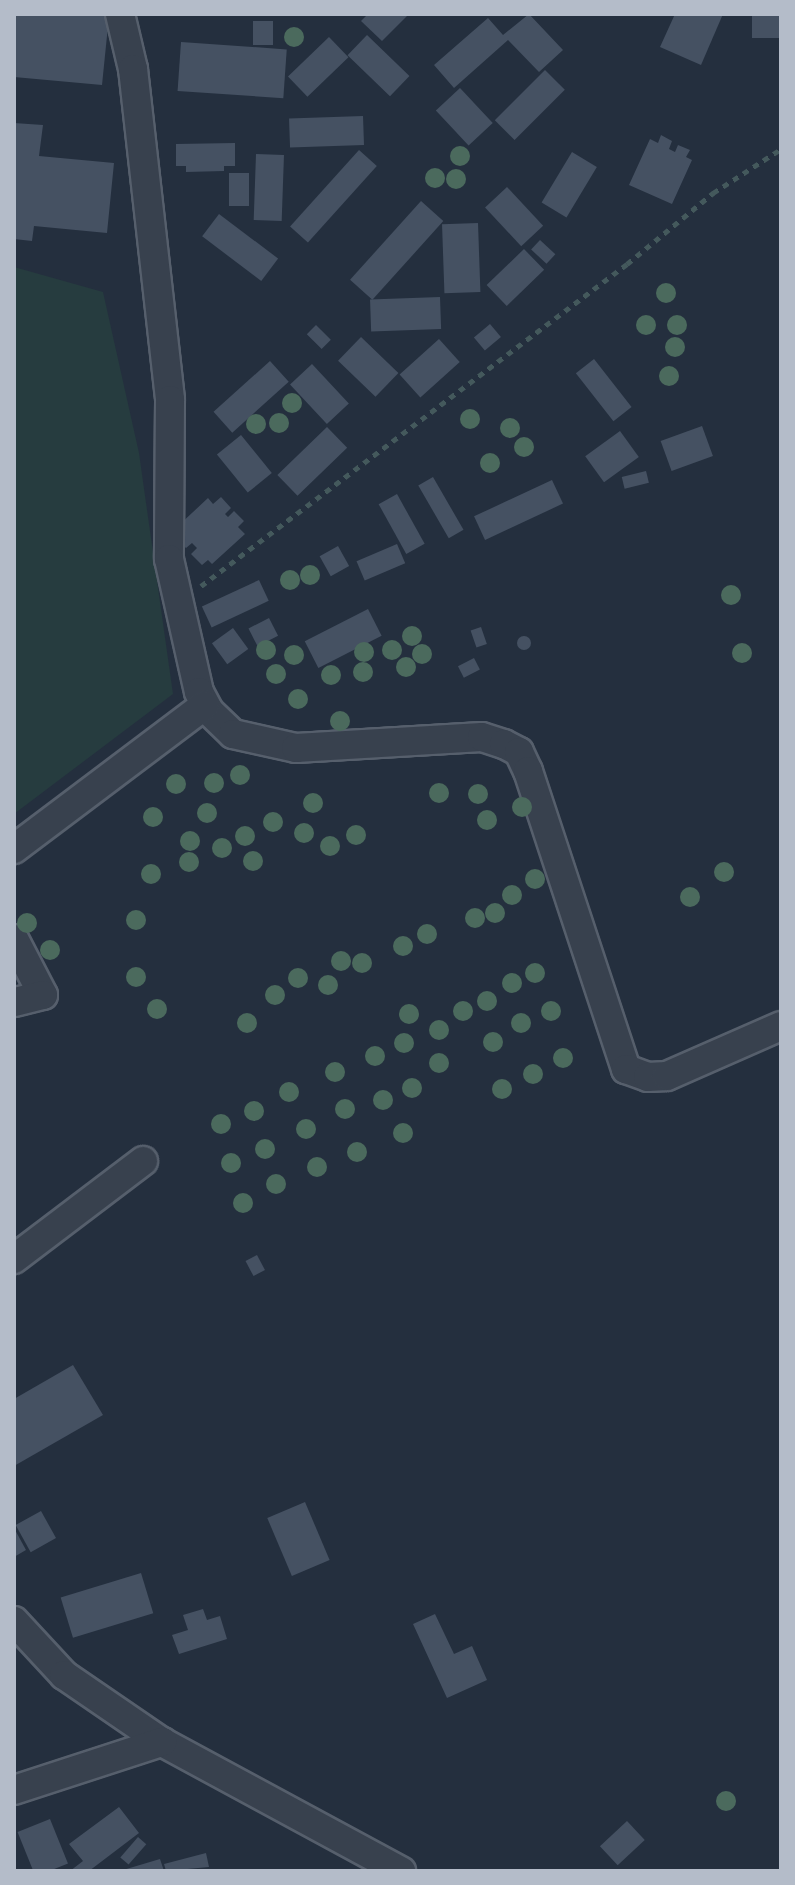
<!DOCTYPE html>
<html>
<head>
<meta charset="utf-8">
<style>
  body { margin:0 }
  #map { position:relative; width:795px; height:1885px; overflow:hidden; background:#242f3e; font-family:Helvetica,sans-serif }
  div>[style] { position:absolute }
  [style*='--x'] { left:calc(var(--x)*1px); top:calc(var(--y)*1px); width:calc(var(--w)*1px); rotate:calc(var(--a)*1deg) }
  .green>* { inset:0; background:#263c3f }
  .building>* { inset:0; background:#455162; transform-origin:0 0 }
  .round { border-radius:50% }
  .path>* { height:5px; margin-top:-2.5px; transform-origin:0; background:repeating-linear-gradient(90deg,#44595c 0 6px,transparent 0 12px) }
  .roads { filter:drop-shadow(2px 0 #565f6c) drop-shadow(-2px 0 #565f6c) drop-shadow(0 2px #565f6c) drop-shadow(0 -2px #565f6c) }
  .minor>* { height:28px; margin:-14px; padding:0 14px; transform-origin:14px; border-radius:14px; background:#38414e }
  .trees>* { width:20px; height:20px; margin:-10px; border-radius:50%; background:#4b6a5d }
  span { translate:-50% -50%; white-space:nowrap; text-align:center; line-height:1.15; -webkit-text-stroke:8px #1d2633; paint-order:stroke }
  .frame { position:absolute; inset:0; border:16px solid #b4bcc9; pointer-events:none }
</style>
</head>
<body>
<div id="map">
  <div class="green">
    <i style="clip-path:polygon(14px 267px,103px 292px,139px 453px,173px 694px,14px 814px)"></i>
  </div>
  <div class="building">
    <i style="clip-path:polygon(14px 14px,109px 16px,102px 85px,14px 77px)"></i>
    <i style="clip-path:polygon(368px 14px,409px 14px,382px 41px,361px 21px)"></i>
    <i style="clip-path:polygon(529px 14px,563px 50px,539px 72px,508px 40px,454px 88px,434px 65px,488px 18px,503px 35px)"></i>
    <i style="clip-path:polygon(675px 14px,723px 14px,701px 65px,660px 47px)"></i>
    <i style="left:752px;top:14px;width:29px;height:24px"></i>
    <i style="left:253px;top:21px;width:20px;height:24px"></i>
    <i style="left:367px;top:35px;width:59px;height:28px;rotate:44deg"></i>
    <i style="left:329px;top:37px;width:28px;height:57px;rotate:46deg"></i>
    <i style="left:181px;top:42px;width:106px;height:49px;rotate:4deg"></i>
    <i style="left:545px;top:70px;width:28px;height:71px;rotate:45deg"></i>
    <i style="left:460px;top:88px;width:48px;height:33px;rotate:47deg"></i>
    <i style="left:363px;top:116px;width:29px;height:74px;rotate:88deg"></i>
    <i style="clip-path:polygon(14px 123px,43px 125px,39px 156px,114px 163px,107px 233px,34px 226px,32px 241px,14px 239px)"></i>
    <i style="clip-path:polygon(661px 135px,672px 141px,669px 149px,675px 152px,678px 145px,690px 150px,686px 157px,692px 160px,672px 204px,629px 185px,650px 139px,658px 143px)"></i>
    <i style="clip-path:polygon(235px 143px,235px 166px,224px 166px,224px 171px,186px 172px,186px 166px,176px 166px,176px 144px)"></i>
    <i style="left:359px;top:150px;width:24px;height:103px;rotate:42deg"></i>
    <i style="left:572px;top:152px;width:29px;height:59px;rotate:31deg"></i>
    <i style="left:256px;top:154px;width:28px;height:66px;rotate:2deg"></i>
    <i style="left:229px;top:173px;width:20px;height:33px"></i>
    <i style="left:507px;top:187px;width:53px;height:30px;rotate:47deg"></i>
    <i style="left:421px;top:201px;width:30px;height:106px;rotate:42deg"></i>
    <i style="left:219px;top:214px;width:74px;height:28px;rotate:37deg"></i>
    <i style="left:478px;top:223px;width:69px;height:36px;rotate:88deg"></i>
    <i style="left:540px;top:240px;width:21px;height:13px;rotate:43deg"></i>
    <i style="left:524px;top:249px;width:29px;height:52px;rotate:46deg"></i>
    <i style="left:440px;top:297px;width:32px;height:70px;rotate:88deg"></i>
    <i style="left:490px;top:324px;width:17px;height:21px;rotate:50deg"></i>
    <i style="left:316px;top:325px;width:21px;height:13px;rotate:45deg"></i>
    <i style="left:361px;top:337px;width:52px;height:33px;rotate:44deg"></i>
    <i style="left:439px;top:339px;width:31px;height:53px;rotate:48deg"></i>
    <i style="left:594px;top:359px;width:61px;height:23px;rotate:52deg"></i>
    <i style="left:270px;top:361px;width:28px;height:76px;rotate:48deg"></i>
    <i style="left:312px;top:364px;width:54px;height:30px;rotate:47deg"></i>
    <i style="left:702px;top:426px;width:32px;height:44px;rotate:70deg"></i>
    <i style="left:327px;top:427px;width:29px;height:69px;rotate:46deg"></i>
    <i style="left:620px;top:431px;width:32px;height:43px;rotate:54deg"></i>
    <i style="left:241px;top:435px;width:49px;height:31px;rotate:51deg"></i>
    <i style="left:646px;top:471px;width:12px;height:25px;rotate:76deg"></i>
    <i style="left:433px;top:477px;width:61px;height:17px;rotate:60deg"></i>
    <i style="left:552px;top:480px;width:26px;height:86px;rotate:65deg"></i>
    <i style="left:397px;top:494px;width:57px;height:21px;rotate:61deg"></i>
    <i style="clip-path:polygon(221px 497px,231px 508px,225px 514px,228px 517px,234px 511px,244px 521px,238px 527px,245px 534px,212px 564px,208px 560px,202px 565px,191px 554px,197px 548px,192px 543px,186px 548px,175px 538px,177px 527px,208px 498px,213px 504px)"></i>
    <i style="left:397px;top:544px;width:21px;height:44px;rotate:67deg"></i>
    <i style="left:338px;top:546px;width:23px;height:21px;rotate:61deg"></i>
    <i style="left:259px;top:580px;width:23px;height:63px;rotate:65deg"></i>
    <i style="left:368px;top:609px;width:30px;height:71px;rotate:63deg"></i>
    <i style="left:269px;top:618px;width:20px;height:23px;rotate:63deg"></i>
    <i style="left:481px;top:627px;width:18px;height:11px;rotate:71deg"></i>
    <i style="left:233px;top:628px;width:26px;height:26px;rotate:54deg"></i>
    <i class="round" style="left:517px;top:636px;width:14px;height:14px"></i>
    <i style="left:474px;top:658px;width:13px;height:18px;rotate:63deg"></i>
    <i style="left:257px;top:1255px;width:17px;height:13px;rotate:62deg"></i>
    <i style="clip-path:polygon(73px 1365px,103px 1415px,14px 1466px,14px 1399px)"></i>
    <i style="left:305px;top:1502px;width:63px;height:41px;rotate:67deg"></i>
    <i style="left:41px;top:1511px;width:31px;height:29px;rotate:61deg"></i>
    <i style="clip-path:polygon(14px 1528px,26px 1550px,14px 1557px)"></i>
    <i style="left:141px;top:1573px;width:42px;height:84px;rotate:73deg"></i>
    <i style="clip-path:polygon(203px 1609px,207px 1620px,220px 1616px,227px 1639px,179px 1654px,172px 1635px,188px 1630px,183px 1615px)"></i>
    <i style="clip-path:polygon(435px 1614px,454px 1654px,472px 1646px,487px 1680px,447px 1698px,413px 1624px)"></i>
    <i style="clip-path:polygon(119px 1807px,139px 1833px,89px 1871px,70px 1871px,83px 1861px,69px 1844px)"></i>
    <i style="left:50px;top:1819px;width:48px;height:35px;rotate:68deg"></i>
    <i style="left:627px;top:1821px;width:26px;height:37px;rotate:47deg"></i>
    <i style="left:138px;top:1837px;width:11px;height:27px;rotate:41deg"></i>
    <i style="clip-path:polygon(206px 1853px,209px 1867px,166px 1871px,164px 1864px)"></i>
    <i style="clip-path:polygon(160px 1859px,164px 1871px,123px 1871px,123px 1870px)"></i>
  </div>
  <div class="path">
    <i style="--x:201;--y:586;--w:534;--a:-37.08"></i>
    <i style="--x:627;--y:264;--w:112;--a:-39.5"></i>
    <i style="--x:713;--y:193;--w:81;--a:-32.9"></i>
  </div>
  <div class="roads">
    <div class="minor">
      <i style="--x:120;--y:14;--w:57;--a:76.7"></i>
      <i style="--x:133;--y:69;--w:333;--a:83.6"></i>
      <i style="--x:170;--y:400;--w:159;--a:90.4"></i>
      <i style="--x:169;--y:559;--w:136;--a:77.3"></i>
      <i style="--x:199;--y:692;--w:21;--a:62"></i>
      <i style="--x:209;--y:711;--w:33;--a:44"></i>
      <i style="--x:233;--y:734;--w:65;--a:12.5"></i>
      <i style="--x:296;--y:748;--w:186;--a:-3.4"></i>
      <i style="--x:482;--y:737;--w:23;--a:18"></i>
      <i style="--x:504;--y:744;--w:17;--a:28"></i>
      <i style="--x:519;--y:752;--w:21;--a:65"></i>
      <i style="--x:528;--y:771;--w:314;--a:71.8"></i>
      <i style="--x:626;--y:1069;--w:23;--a:20"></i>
      <i style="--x:648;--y:1077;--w:19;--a:-3"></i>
      <i style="--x:667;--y:1076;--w:124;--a:-23.7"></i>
      <i style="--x:14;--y:849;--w:239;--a:-37"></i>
      <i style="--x:14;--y:939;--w:63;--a:62.6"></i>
      <i style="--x:43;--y:995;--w:30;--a:166"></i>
      <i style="--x:14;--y:1259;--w:162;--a:-37.2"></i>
      <i style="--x:14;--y:1621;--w:74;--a:47.2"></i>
      <i style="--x:64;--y:1675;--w:119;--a:34.4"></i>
      <i style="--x:162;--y:1742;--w:272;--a:28.4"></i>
      <i style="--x:14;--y:1790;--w:156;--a:-18"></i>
    </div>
  </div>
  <div class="trees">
    <i style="left:294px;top:37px"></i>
    <i style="left:460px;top:156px"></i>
    <i style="left:435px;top:178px"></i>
    <i style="left:456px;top:179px"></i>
    <i style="left:666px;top:293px"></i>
    <i style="left:646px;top:325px"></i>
    <i style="left:677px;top:325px"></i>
    <i style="left:675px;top:347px"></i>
    <i style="left:669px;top:376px"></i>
    <i style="left:292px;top:403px"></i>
    <i style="left:470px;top:419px"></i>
    <i style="left:279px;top:423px"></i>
    <i style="left:256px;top:424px"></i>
    <i style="left:510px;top:428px"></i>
    <i style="left:524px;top:447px"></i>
    <i style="left:490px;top:463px"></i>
    <i style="left:310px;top:575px"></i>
    <i style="left:290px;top:580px"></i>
    <i style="left:731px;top:595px"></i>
    <i style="left:412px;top:636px"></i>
    <i style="left:266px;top:650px"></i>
    <i style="left:392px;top:650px"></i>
    <i style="left:364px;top:652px"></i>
    <i style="left:742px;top:653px"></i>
    <i style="left:422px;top:654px"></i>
    <i style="left:294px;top:655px"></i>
    <i style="left:406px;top:667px"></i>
    <i style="left:363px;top:672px"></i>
    <i style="left:276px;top:674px"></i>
    <i style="left:331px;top:675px"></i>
    <i style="left:298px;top:699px"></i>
    <i style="left:340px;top:721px"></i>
    <i style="left:240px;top:775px"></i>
    <i style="left:214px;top:783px"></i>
    <i style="left:176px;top:784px"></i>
    <i style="left:439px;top:793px"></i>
    <i style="left:478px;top:794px"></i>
    <i style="left:313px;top:803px"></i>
    <i style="left:522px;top:807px"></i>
    <i style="left:207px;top:813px"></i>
    <i style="left:153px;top:817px"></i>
    <i style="left:487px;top:820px"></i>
    <i style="left:273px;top:822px"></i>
    <i style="left:304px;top:833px"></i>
    <i style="left:356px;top:835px"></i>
    <i style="left:245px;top:836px"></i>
    <i style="left:190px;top:841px"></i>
    <i style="left:330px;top:846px"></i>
    <i style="left:222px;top:848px"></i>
    <i style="left:253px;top:861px"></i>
    <i style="left:189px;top:862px"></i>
    <i style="left:724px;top:872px"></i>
    <i style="left:151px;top:874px"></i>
    <i style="left:535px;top:879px"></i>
    <i style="left:512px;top:895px"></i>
    <i style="left:690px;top:897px"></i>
    <i style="left:495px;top:913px"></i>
    <i style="left:475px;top:918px"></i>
    <i style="left:136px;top:920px"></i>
    <i style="left:27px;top:923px"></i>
    <i style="left:427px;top:934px"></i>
    <i style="left:403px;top:946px"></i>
    <i style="left:50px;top:950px"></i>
    <i style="left:341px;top:961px"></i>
    <i style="left:362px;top:963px"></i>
    <i style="left:535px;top:973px"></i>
    <i style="left:136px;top:977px"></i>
    <i style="left:298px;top:978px"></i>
    <i style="left:512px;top:983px"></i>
    <i style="left:328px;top:985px"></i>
    <i style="left:275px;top:995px"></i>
    <i style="left:487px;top:1001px"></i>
    <i style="left:157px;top:1009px"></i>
    <i style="left:463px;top:1011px"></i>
    <i style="left:551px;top:1011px"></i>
    <i style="left:409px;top:1014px"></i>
    <i style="left:247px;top:1023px"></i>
    <i style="left:521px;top:1023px"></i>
    <i style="left:439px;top:1030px"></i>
    <i style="left:493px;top:1042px"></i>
    <i style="left:404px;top:1043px"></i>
    <i style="left:375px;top:1056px"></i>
    <i style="left:563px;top:1058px"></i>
    <i style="left:439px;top:1063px"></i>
    <i style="left:335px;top:1072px"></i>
    <i style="left:533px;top:1074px"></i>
    <i style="left:412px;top:1088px"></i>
    <i style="left:502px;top:1089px"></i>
    <i style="left:289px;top:1092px"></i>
    <i style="left:383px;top:1100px"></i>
    <i style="left:345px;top:1109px"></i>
    <i style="left:254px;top:1111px"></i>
    <i style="left:221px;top:1124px"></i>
    <i style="left:306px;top:1129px"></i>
    <i style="left:403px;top:1133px"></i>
    <i style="left:265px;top:1149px"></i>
    <i style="left:357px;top:1152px"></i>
    <i style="left:231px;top:1163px"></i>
    <i style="left:317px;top:1167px"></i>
    <i style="left:276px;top:1184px"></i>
    <i style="left:243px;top:1203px"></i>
    <i style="left:726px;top:1801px"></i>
  </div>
  <div class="frame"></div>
</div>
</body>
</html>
